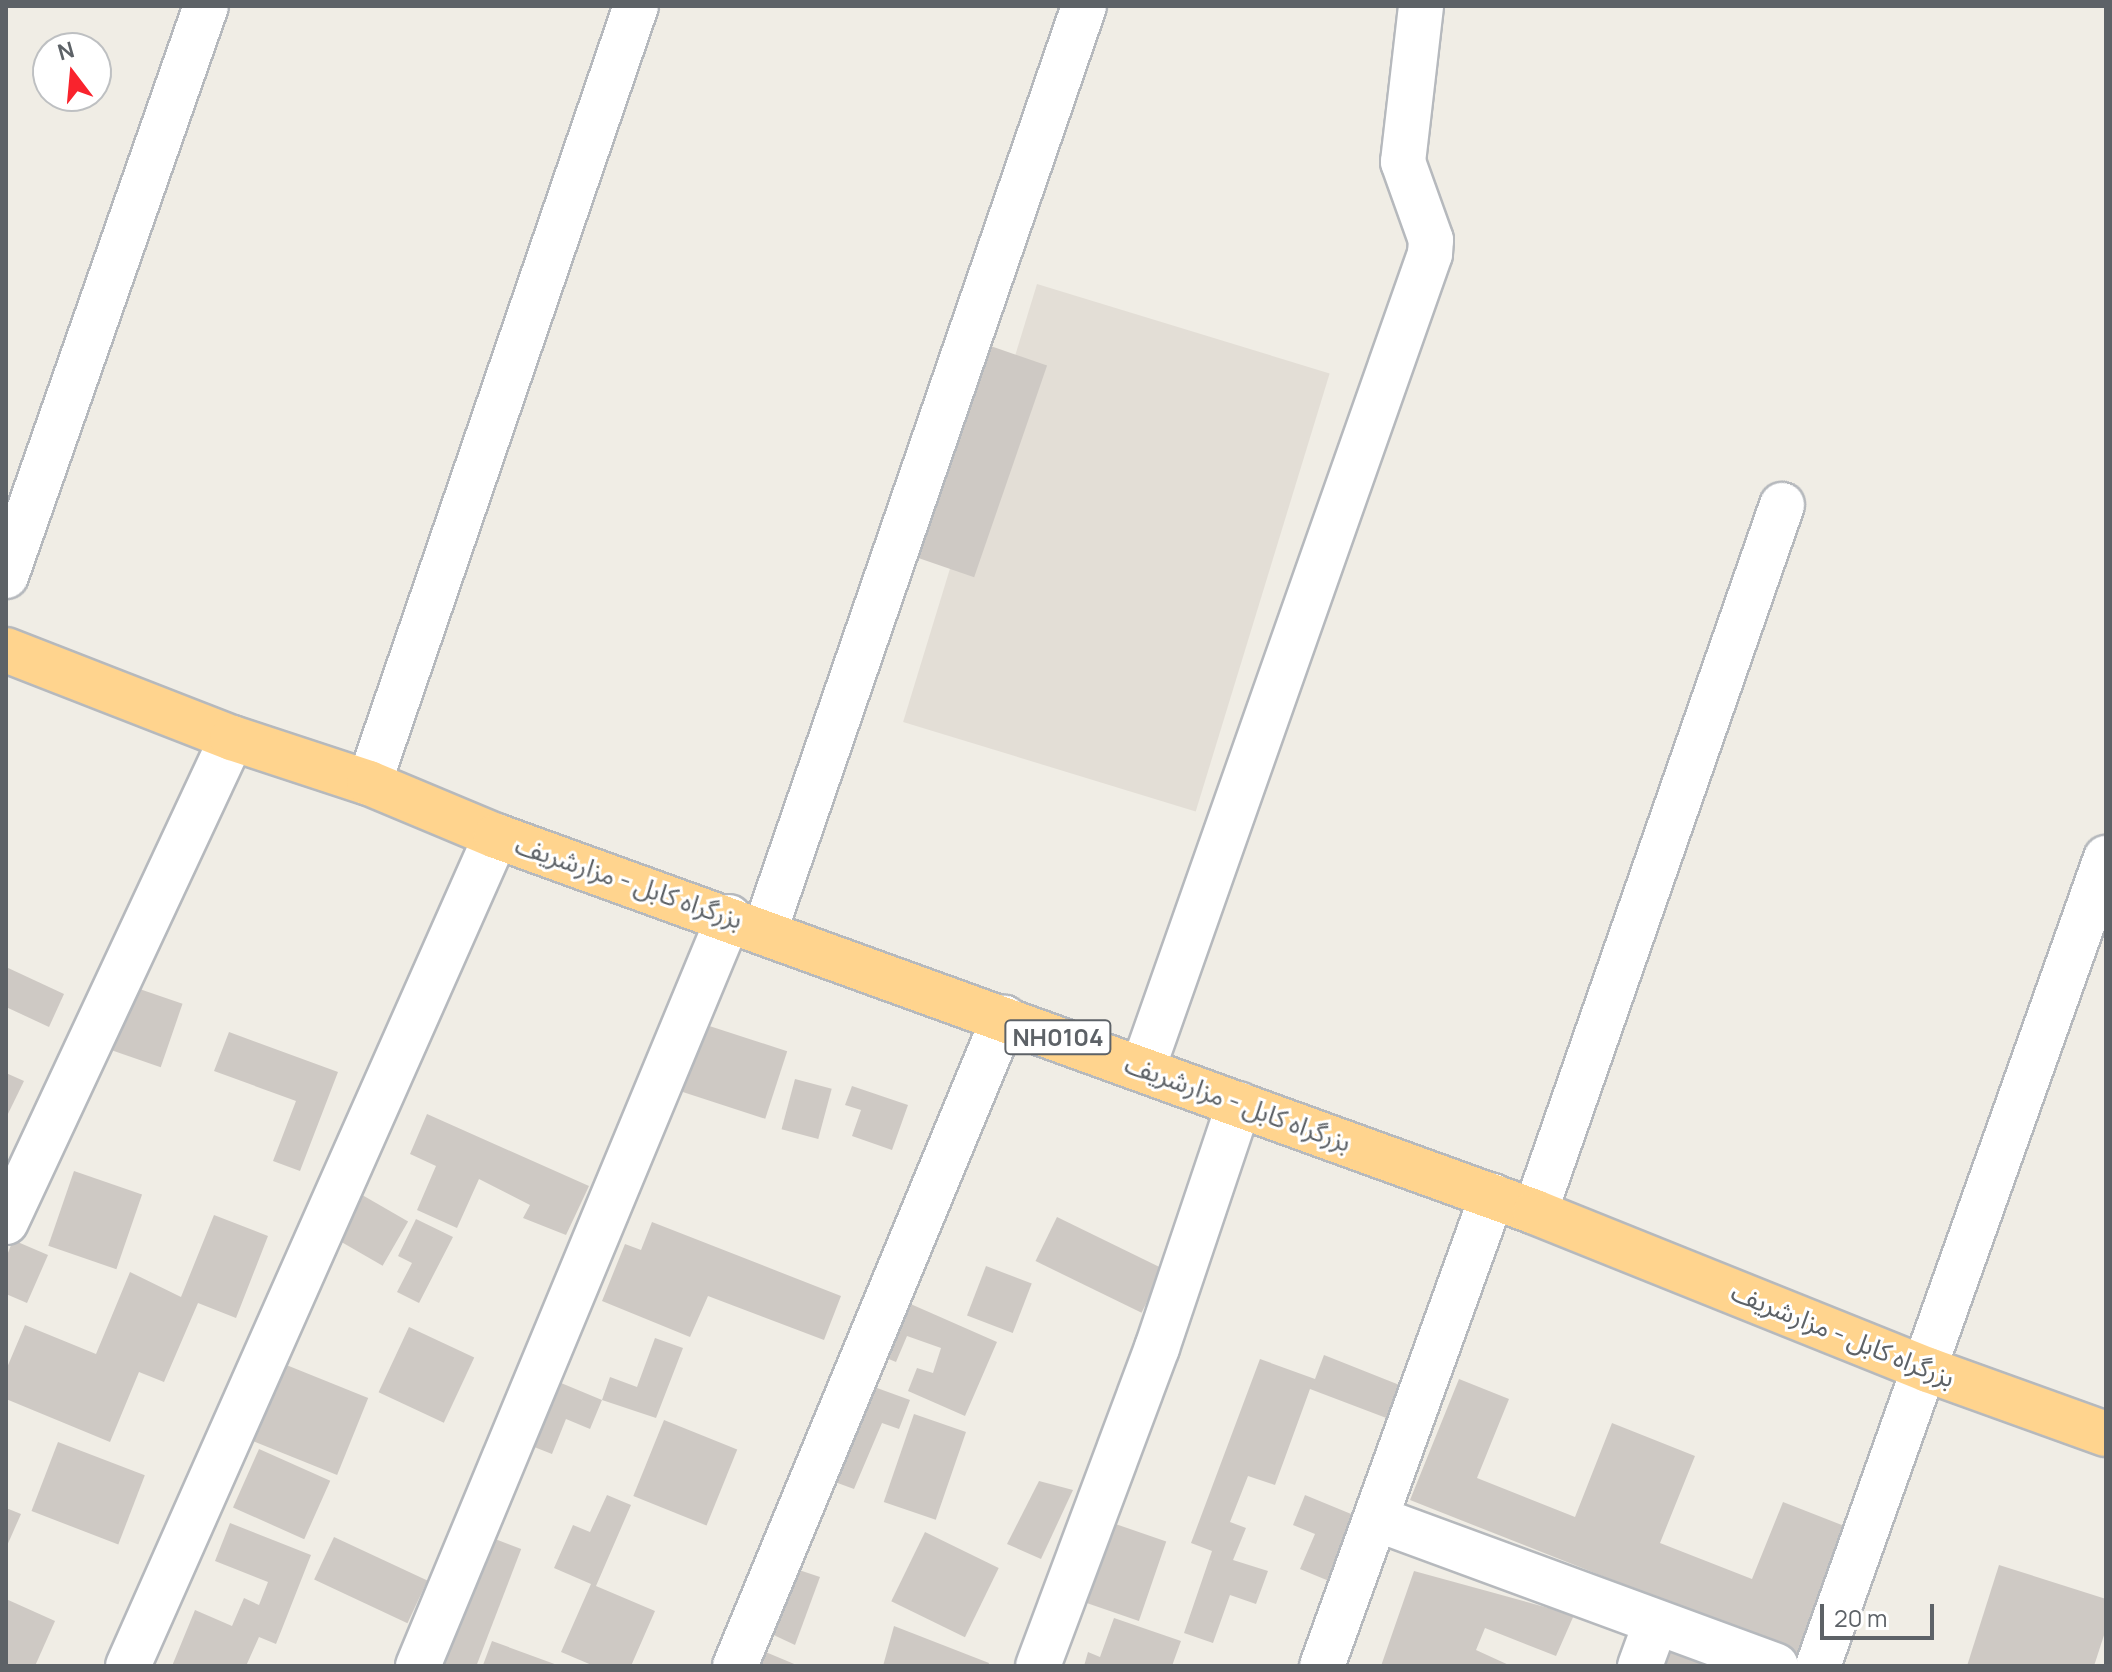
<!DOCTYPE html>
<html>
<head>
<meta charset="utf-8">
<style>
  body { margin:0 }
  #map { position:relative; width:2112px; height:1672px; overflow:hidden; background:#f0ede5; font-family:Manrope,"Noto Sans Arabic",sans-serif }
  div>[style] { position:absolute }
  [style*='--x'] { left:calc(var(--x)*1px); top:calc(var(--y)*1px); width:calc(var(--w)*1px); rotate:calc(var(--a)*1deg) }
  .education>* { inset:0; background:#e3ded6; transform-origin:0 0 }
  .building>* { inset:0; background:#cec9c4; transform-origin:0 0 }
  .roads { filter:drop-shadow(2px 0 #b6b9bd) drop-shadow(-2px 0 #b6b9bd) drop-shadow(0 2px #b6b9bd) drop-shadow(0 -2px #b6b9bd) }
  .minor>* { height:44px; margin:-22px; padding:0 22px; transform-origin:22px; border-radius:22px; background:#fff }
  .highway>* { height:44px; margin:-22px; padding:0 22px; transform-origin:22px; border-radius:22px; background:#ffd48e }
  span { translate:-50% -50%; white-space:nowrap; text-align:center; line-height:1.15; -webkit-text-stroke:6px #fff; paint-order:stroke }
  .shield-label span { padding:2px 6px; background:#fff; border:2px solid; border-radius:6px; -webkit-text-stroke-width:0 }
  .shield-label { font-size:24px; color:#5d6267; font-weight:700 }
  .street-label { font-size:26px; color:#5d6267 }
  .frame { position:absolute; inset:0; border:8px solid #5d6267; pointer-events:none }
  .north { position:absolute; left:32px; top:32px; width:80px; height:80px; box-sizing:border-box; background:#fff; border:2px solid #bec0c2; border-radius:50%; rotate:344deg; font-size:22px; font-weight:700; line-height:32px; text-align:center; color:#5d6267 }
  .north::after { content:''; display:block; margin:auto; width:28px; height:36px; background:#f9232d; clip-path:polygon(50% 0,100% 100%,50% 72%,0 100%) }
  .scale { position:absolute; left:1820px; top:1604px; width:114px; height:36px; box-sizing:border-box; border:4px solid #5d6267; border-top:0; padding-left:10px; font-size:24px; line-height:28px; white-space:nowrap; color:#5d6267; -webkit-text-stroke:6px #fff; paint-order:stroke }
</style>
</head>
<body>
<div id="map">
  <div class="education">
    <i style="left:1037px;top:284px;width:306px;height:458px;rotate:17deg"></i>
  </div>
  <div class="building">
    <i style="left:979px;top:342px;width:72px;height:224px;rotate:19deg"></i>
    <i style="clip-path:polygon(6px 967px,64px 994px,49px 1027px,6px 1007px)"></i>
    <i style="left:122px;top:983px;width:64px;height:67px;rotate:19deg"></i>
    <i style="left:694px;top:1021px;width:98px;height:71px;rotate:18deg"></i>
    <i style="clip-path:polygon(229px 1032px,338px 1072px,300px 1171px,273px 1161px,296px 1101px,214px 1071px)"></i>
    <i style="clip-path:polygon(6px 1073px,24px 1081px,6px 1118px)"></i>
    <i style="left:795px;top:1079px;width:38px;height:52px;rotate:15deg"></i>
    <i style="clip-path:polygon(852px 1086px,908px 1105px,892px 1150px,852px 1136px,861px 1110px,845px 1105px)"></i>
    <i style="clip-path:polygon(427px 1114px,589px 1186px,566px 1235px,523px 1218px,530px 1205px,479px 1179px,457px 1228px,417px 1210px,436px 1166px,410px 1154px)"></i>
    <i style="left:74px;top:1171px;width:72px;height:79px;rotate:19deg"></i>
    <i style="left:357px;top:1192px;width:59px;height:51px;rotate:30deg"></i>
    <i style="clip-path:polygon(214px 1215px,268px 1236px,236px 1318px,198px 1303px,164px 1382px,139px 1372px,110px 1442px,6px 1399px,6px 1370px,25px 1325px,96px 1354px,130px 1272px,181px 1297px)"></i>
    <i style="left:1057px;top:1217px;width:118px;height:49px;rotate:26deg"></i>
    <i style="clip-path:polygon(416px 1219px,453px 1237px,419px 1303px,397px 1292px,412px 1263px,398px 1256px)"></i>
    <i style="clip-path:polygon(652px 1222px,841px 1296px,824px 1340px,708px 1296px,690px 1337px,602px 1301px,625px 1244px,641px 1250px)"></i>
    <i style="clip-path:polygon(13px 1240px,48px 1255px,27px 1303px,6px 1294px,6px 1258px)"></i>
    <i style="left:986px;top:1266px;width:49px;height:53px;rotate:21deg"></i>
    <i style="clip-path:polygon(897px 1298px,997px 1342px,965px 1416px,908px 1391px,917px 1368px,933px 1373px,941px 1348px,907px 1336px,896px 1362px,874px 1353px)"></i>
    <i style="left:409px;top:1327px;width:72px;height:72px;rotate:25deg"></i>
    <i style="clip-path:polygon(655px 1338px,683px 1348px,656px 1418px,602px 1400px,590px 1429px,566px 1419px,552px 1454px,524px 1443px,549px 1378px,602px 1400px,610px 1377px,637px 1387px)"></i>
    <i style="clip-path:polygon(1324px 1355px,1402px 1386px,1389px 1419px,1310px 1389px,1275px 1485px,1248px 1476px,1230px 1522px,1246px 1528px,1233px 1560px,1268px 1571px,1256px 1604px,1230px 1595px,1213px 1643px,1184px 1633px,1212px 1551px,1191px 1543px,1260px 1359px,1315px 1379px)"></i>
    <i style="left:269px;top:1358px;width:107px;height:83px;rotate:22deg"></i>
    <i style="clip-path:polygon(1459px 1379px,1509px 1399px,1477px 1478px,1575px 1517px,1612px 1423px,1695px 1456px,1660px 1543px,1752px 1579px,1783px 1502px,1852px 1529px,1802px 1655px,1410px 1500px)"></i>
    <i style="clip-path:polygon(866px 1384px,910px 1400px,899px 1429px,882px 1423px,854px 1489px,824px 1478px)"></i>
    <i style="left:914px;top:1414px;width:55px;height:93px;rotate:19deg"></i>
    <i style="left:664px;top:1420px;width:79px;height:82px;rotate:22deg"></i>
    <i style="left:58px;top:1442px;width:93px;height:74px;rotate:21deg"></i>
    <i style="left:259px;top:1449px;width:78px;height:64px;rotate:24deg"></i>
    <i style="clip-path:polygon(1039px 1481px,1073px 1490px,1041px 1559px,1007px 1544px)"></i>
    <i style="clip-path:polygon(607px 1495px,631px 1505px,596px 1586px,655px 1611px,631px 1666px,594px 1666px,561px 1652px,591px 1584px,554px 1568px,573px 1525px,590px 1532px)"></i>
    <i style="clip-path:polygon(1305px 1495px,1356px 1516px,1329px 1581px,1300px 1569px,1315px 1534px,1293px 1525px)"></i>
    <i style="clip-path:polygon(6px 1508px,21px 1514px,6px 1548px)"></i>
    <i style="left:1101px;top:1519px;width:69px;height:84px;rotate:19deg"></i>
    <i style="clip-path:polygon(230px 1523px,311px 1555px,276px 1644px,259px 1637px,246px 1666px,172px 1666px,195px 1610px,232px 1626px,244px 1598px,259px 1605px,268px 1582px,215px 1561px)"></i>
    <i style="left:925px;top:1532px;width:82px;height:77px;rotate:26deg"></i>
    <i style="left:482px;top:1534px;width:42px;height:141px;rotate:21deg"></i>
    <i style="left:334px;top:1537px;width:103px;height:47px;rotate:25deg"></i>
    <i style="clip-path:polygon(1999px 1565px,2106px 1599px,2106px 1629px,2094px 1666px,1967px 1666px)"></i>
    <i style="clip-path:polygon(790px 1567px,820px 1577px,795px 1645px,763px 1630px)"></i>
    <i style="clip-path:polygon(1414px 1571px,1498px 1594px,1574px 1615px,1556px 1656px,1485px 1628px,1476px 1650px,1511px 1666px,1381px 1666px)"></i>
    <i style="clip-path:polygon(6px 1599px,55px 1621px,35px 1666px,6px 1666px)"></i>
    <i style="clip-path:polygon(1114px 1618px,1181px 1641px,1172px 1666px,1084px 1666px,1088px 1652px,1100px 1657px)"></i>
    <i style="clip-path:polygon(894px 1626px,989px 1663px,988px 1666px,883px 1666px)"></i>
    <i style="clip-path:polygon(492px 1641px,560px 1666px,487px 1666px,483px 1665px)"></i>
    <i style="clip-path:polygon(1670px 1647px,1725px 1666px,1662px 1666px)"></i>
    <i style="clip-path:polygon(761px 1650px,799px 1666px,754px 1666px)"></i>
  </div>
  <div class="roads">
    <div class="minor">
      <i style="--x:6;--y:576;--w:604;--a:-70.67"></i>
      <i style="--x:369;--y:783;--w:822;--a:-71.04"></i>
      <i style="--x:765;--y:930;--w:978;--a:-70.95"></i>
      <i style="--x:1143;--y:1068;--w:863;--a:-70.58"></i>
      <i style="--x:1430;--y:254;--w:14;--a:-86"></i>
      <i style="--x:1431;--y:240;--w:83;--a:-109.7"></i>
      <i style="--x:1403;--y:162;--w:157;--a:-83.4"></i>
      <i style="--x:1535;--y:1212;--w:749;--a:-70.74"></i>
      <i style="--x:6;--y:1222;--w:534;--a:-64.97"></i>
      <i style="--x:1377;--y:1519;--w:425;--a:20.2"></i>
      <i style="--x:128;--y:1666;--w:908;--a:-66.09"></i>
      <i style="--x:418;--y:1666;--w:811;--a:-67.45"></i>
      <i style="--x:735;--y:1666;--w:702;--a:-67.46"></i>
      <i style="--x:1038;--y:1666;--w:340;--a:-69.5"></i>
      <i style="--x:1157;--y:1348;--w:257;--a:-71.4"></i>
      <i style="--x:1322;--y:1666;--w:500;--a:-70.1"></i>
      <i style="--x:1640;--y:1666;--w:44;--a:-69.9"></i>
      <i style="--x:1818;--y:1666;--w:858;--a:-70.38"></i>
    </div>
    <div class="highway">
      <i style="--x:6;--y:650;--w:243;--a:21.3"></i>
      <i style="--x:232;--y:738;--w:144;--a:18.2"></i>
      <i style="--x:369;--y:783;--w:138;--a:22.7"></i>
      <i style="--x:496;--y:836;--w:1105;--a:19.89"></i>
      <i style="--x:1535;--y:1212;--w:424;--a:21.9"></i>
      <i style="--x:1928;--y:1370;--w:189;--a:19.8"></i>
    </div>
  </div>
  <div class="shield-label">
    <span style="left:1058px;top:1037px">NH0104</span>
  </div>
  <div class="street-label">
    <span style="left:629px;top:882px;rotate:19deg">بزرگراه کابل - مزارشریف</span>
    <span style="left:1238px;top:1103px;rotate:20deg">بزرگراه کابل - مزارشریف</span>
    <span style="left:1843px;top:1335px;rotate:22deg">بزرگراه کابل - مزارشریف</span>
  </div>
  <div class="frame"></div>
  <div class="north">N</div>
  <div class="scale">20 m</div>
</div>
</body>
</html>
